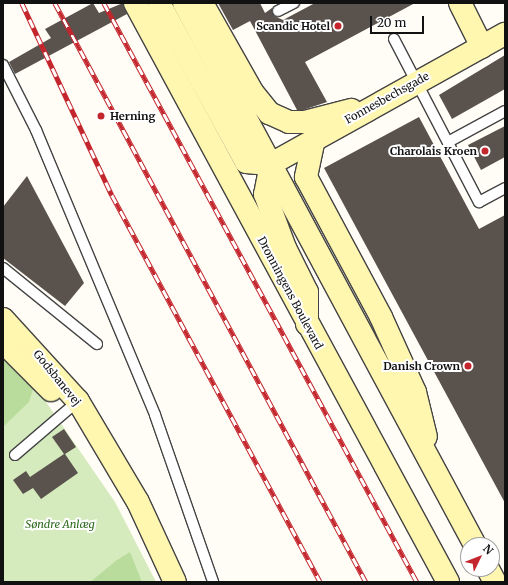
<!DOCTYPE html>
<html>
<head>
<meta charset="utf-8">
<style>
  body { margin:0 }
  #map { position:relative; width:508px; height:585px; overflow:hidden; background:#fffdf5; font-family:Merriweather,serif }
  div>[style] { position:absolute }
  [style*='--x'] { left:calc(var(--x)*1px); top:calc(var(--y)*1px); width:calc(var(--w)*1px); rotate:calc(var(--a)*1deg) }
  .green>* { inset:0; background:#d5ebbd }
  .forest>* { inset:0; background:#b9dc9c }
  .building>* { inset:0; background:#5a524d }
  .roads { filter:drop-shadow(1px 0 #444) drop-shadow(-1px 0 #444) drop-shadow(0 1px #444) drop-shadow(0 -1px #444) }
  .lane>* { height:10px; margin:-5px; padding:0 5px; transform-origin:5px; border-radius:5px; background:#fff }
  .secondary>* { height:22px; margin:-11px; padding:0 11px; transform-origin:11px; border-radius:11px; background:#fff6b0 }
  .rail>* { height:4.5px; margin-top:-2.25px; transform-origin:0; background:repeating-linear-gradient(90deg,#fff 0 9px,#c4262e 0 18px); box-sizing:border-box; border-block:1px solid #c4262e }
  .dots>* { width:11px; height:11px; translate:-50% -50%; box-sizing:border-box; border:2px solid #fff; border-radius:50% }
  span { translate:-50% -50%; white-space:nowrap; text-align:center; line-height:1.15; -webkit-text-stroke:4px #fff; paint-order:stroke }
  .poi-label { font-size:11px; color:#111; font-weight:700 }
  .right { translate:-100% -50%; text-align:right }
  .left { translate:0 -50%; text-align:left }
  .street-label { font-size:11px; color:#111 }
  .park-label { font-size:11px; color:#2f6b1f; font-style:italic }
  .frame { position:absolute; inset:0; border:4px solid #111; pointer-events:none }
  .north { position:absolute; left:460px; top:537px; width:40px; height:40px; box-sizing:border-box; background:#fff; border:1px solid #a0a0a0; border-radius:50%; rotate:47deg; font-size:11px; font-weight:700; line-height:16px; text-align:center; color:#111 }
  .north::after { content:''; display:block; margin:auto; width:14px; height:18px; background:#c4262e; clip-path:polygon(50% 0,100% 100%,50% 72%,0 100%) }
  .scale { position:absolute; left:370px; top:16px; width:54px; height:18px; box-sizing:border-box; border:2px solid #111; border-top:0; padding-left:5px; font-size:12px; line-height:14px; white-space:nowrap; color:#111; -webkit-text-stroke:3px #fff; paint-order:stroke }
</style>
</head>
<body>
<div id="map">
  <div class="green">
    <i style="clip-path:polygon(3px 358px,44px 399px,115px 502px,156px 582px,3px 582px)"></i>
  </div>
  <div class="forest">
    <i style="clip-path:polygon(3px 358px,33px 389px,29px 402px,3px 427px)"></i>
    <i style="clip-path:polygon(130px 552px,142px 582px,90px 582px,117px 560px)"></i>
  </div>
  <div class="building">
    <i style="clip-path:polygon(93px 3px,99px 13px,123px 3px,127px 14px,15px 74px,9px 62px,51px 38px,45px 29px)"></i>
    <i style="clip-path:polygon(218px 3px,260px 3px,265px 13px,272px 8px,274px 16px,283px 20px,315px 3px,415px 3px,305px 62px,327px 102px,303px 110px,297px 110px,250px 21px,233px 30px)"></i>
    <i style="clip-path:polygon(505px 55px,505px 89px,452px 119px,439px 95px)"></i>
    <i style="clip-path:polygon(419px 117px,479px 229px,505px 215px,505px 503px,324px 168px)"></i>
    <i style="clip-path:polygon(505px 126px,505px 157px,481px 170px,468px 145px)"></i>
    <i style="clip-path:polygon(27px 176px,84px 283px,65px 306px,3px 258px,3px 207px)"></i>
    <i style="clip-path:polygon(64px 429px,76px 447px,65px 454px,78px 473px,41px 499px,33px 488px,23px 494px,13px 480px,26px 471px,30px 477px,64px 454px,52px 437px)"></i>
  </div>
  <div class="roads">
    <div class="lane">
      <i style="--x:278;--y:11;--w:18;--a:-27"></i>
      <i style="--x:394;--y:39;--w:184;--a:62.5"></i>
      <i style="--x:479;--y:202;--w:30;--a:-28"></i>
      <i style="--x:3;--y:65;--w:73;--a:63.1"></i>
      <i style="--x:36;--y:130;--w:309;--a:67.3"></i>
      <i style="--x:155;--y:415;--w:177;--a:70.8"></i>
      <i style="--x:448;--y:142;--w:65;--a:-28.5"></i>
      <i style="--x:3;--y:268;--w:121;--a:39"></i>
      <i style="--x:15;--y:455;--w:83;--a:-40.6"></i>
    </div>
    <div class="secondary">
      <i style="--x:135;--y:3;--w:658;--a:61.6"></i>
      <i style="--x:159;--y:3;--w:181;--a:61.3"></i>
      <i style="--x:246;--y:162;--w:25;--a:5"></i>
      <i style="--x:184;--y:3;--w:615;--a:61.77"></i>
      <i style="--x:202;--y:3;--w:103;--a:60.5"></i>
      <i style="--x:253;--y:93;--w:26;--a:51"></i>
      <i style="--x:269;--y:113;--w:22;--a:24"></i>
      <i style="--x:289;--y:122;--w:16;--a:0"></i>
      <i style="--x:305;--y:122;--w:48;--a:-14.6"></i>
      <i style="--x:460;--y:3;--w:49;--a:63.4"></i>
      <i style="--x:314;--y:139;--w:39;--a:102"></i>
      <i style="--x:306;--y:177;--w:159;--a:61.8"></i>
      <i style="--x:381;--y:317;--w:82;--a:65.6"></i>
      <i style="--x:415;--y:392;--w:46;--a:76.3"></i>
      <i style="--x:271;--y:164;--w:268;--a:-29.1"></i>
      <i style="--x:271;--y:164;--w:31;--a:101"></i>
      <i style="--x:265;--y:194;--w:58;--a:69.7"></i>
      <i style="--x:285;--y:248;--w:49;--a:63.4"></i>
      <i style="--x:307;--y:292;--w:32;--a:90"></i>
      <i style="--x:3;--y:319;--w:111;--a:47.6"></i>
      <i style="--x:78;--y:401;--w:117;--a:59.3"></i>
      <i style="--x:138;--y:502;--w:88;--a:65.2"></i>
      <i style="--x:3;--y:342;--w:68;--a:45"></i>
      <i style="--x:488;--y:569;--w:15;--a:62"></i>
    </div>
  </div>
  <div class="rail">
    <i style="--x:22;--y:3;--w:212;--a:64.9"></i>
    <i style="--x:112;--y:195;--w:439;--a:61.7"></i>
    <i style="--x:55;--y:3;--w:657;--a:61.76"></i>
    <i style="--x:104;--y:3;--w:658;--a:61.6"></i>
  </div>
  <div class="dots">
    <i style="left:338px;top:26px;background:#c4262e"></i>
    <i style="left:101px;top:116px;background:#c4262e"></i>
    <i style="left:485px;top:151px;background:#c4262e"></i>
    <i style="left:468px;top:366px;background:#c4262e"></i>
  </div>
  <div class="poi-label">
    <span class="right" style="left:330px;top:26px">Scandic Hotel</span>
    <span class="left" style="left:110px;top:116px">Herning</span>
    <span class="right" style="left:477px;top:151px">Charolais Kroen</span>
    <span class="right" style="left:460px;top:366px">Danish Crown</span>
  </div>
  <div class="street-label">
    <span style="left:387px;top:98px;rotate:-29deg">Fonnesbechsgade</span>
    <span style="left:290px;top:293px;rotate:62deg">Dronningens Boulevard</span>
    <span style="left:57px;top:378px;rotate:51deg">Godsbanevej</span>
  </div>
  <div class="park-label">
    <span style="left:60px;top:524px">Søndre Anlæg</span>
  </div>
  <div class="frame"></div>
  <div class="north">N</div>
  <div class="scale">20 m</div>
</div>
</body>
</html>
